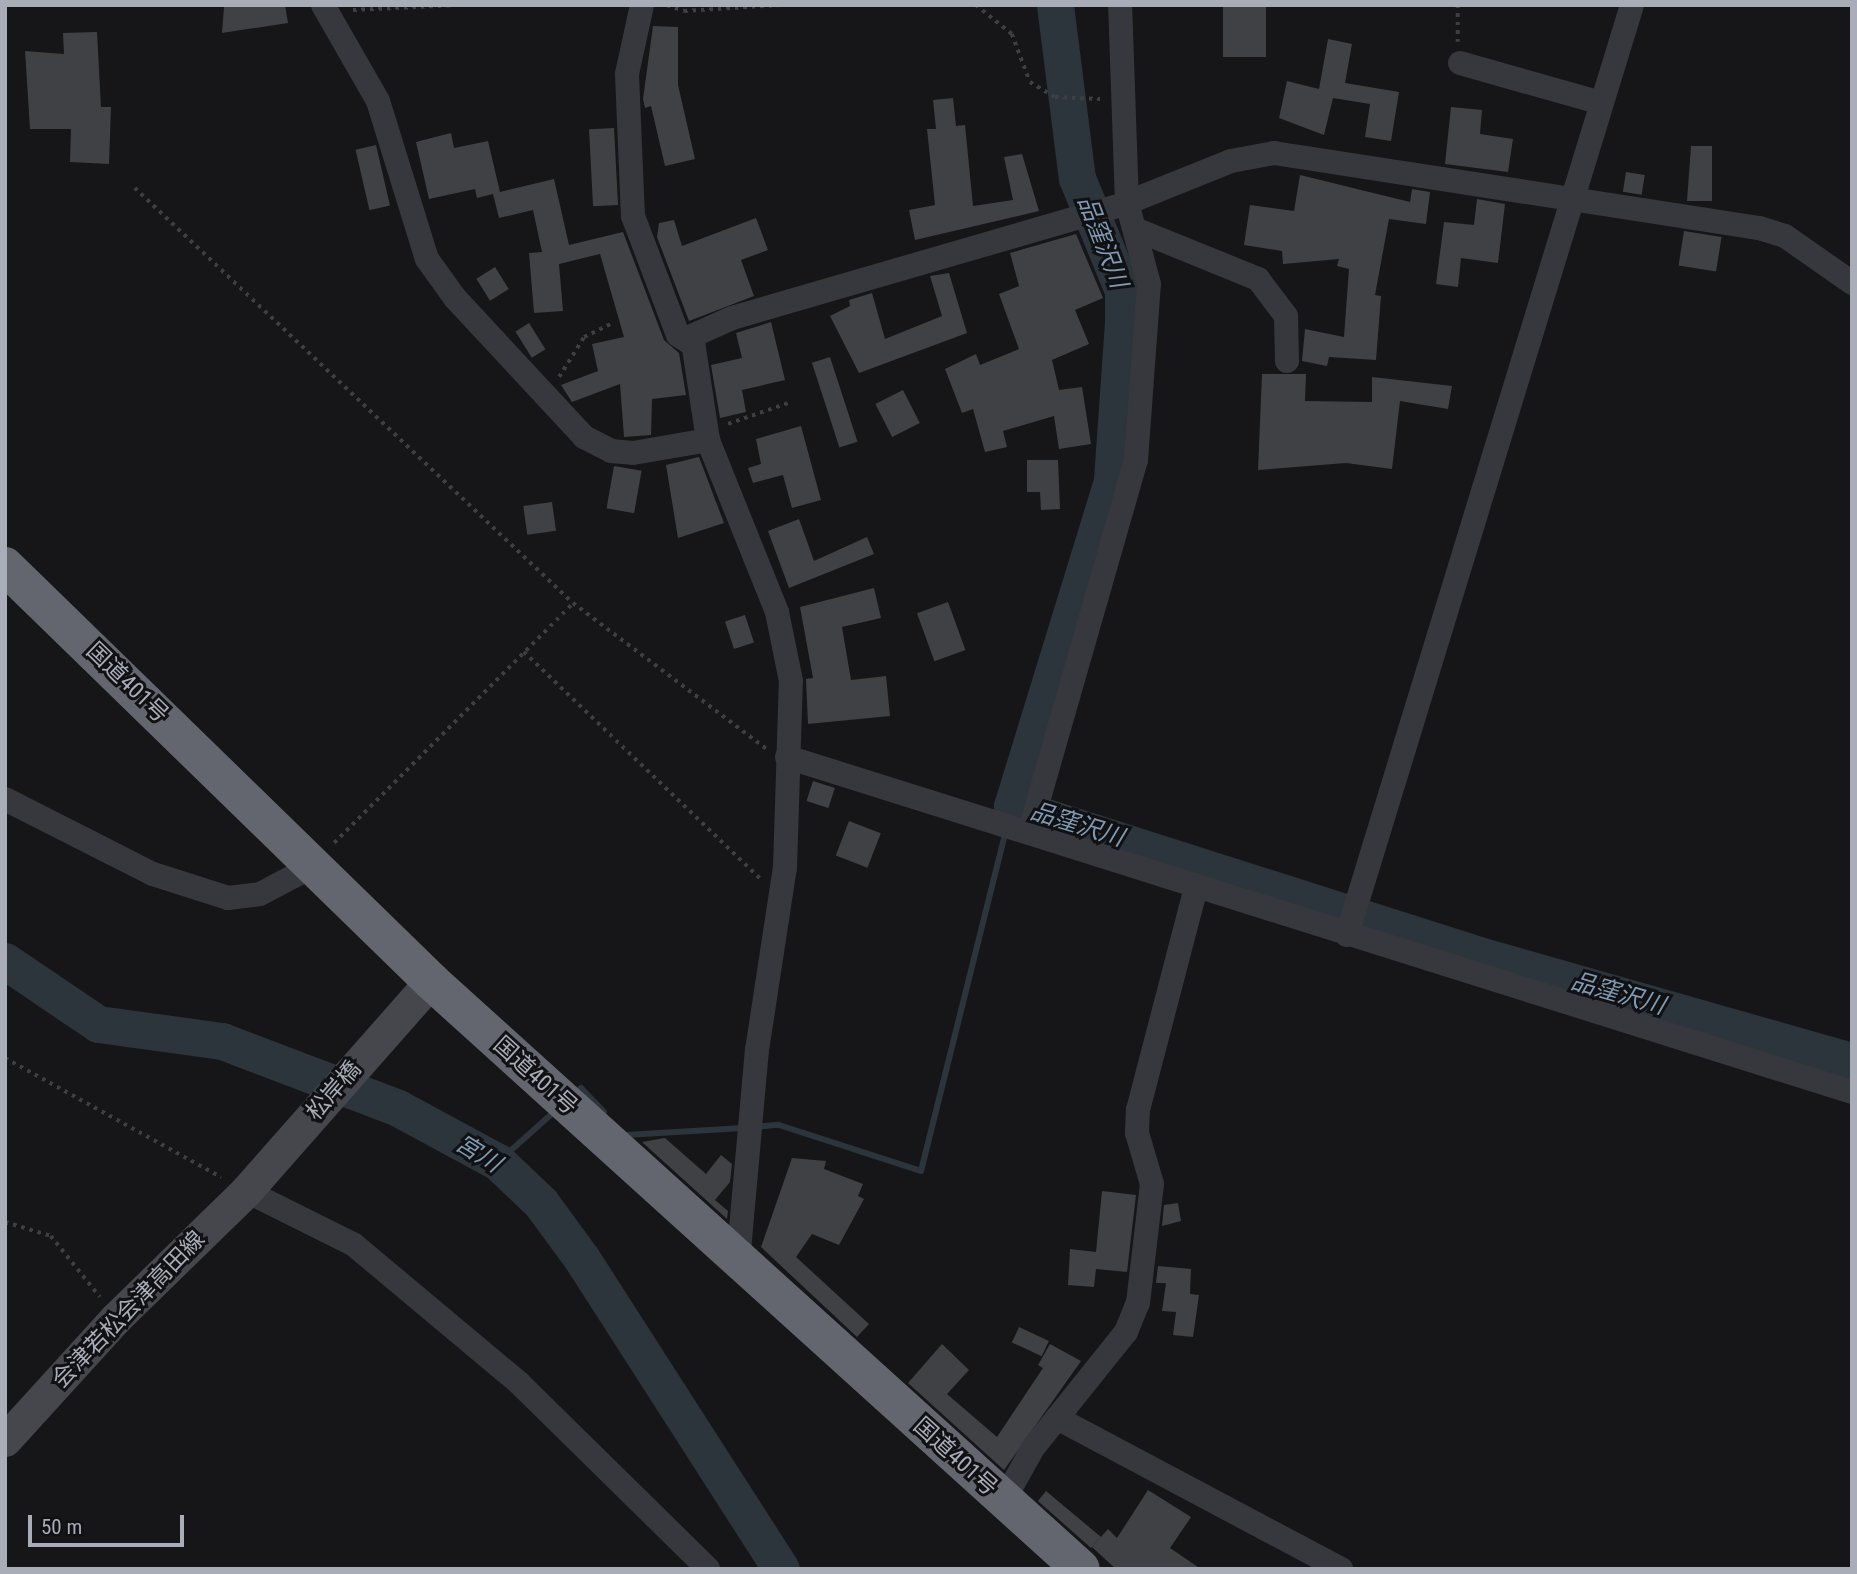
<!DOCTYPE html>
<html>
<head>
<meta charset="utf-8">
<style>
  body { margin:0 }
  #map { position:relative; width:1857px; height:1574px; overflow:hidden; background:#161618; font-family:"Roboto Condensed","Noto Sans JP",sans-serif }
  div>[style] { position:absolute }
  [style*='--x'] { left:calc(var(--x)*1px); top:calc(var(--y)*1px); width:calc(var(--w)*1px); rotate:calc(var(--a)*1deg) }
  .stream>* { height:6px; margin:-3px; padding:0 3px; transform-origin:3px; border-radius:3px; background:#2c353c }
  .river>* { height:37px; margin:-18.5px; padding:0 18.5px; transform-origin:18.5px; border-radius:18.5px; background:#2c353c }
  .building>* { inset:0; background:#404145; transform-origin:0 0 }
  .path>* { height:3.5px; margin-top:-1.75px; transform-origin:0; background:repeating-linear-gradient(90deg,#3d3f44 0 3.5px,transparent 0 8.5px) }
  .street>* { height:24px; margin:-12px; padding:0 12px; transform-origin:12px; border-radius:12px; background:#37383d }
  .secondary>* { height:33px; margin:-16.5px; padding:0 16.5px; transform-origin:16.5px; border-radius:16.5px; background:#45474d }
  .highway>* { height:38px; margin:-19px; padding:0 19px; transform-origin:19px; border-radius:19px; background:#63666e }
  span { translate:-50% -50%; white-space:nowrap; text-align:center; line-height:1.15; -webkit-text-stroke:6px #111113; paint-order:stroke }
  .street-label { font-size:23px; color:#a8adb8 }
  .water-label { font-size:24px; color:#7f9bb3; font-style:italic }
  .frame { position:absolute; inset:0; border:7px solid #a8adb8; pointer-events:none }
  .scale { position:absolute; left:28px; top:1515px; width:156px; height:32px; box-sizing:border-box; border:4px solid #a8adb8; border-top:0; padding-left:9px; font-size:21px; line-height:24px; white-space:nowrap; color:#a8adb8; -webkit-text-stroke:5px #111113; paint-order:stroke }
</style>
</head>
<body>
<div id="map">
  <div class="stream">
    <i style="--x:1009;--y:821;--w:15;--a:-79"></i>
    <i style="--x:575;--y:1093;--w:8;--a:-40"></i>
    <i style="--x:581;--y:1088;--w:33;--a:46"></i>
    <i style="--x:754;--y:1127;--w:25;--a:-5"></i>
    <i style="--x:779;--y:1125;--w:149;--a:17.9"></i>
    <i style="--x:921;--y:1171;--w:350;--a:-76"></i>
    <i style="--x:626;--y:1135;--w:117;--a:-3.4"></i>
    <i style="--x:498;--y:1162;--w:78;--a:-41.9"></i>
  </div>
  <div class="river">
    <i style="--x:1055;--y:5;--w:174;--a:82.8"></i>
    <i style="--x:1077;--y:178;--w:122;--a:67.8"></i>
    <i style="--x:1123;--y:291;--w:31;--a:90"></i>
    <i style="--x:1123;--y:322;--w:159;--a:94"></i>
    <i style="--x:1112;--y:481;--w:340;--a:107.1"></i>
    <i style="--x:1012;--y:806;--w:490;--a:17.7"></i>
    <i style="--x:1479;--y:955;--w:388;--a:15.9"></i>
    <i style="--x:5;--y:961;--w:112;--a:34.1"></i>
    <i style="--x:98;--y:1024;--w:125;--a:7.8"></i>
    <i style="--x:222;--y:1041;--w:188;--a:20.8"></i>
    <i style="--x:398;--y:1108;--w:114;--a:28.4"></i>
    <i style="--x:498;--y:1162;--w:59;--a:43.6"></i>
    <i style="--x:541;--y:1203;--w:69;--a:53.8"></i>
    <i style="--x:582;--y:1259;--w:368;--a:57.3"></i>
  </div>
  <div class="building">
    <i style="clip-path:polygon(257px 5px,285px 5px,288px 23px,222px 33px,224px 7px)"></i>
    <i style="left:1223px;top:5px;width:43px;height:52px"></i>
    <i style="clip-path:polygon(653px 26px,678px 27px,678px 85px,695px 159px,665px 166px,651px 106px,645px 108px,643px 99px)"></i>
    <i style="clip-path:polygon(97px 32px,101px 107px,111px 107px,109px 164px,70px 162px,71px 129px,30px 129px,25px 51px,64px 54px,63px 33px)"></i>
    <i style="clip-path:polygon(1328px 39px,1352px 44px,1345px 83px,1399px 92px,1391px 141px,1365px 137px,1370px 104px,1333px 98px,1324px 135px,1279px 118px,1287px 81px,1319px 89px)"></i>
    <i style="clip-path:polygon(953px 98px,956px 126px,965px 125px,973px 206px,1013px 200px,1004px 157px,1022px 154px,1039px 211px,915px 240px,909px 210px,935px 205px,927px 129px,936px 129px,933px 100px)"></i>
    <i style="clip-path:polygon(1451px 107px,1482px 110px,1480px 134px,1513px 139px,1508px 172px,1445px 164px)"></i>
    <i style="left:614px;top:128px;width:77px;height:25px;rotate:87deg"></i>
    <i style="clip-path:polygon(451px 133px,454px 148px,488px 141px,500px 192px,554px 179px,569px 245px,623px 232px,664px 340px,679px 353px,686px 395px,652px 399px,651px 435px,624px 437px,620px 384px,572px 402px,561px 385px,598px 371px,592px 344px,624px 337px,600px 254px,559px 264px,563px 311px,534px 313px,529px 253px,542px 252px,533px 210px,499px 218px,493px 194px,477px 198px,475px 189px,429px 199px,416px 142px)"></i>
    <i style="left:376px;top:145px;width:62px;height:21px;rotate:77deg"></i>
    <i style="clip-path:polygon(1691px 146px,1712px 146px,1712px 201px,1687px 201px)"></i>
    <i style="left:1626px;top:172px;width:19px;height:20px;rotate:9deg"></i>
    <i style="clip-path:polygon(1300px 175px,1410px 202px,1412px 189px,1430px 192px,1426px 224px,1389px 219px,1375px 295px,1381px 296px,1376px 360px,1329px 357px,1327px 366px,1302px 361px,1305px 329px,1344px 337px,1349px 269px,1337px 266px,1339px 259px,1283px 264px,1282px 251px,1244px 245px,1250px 205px,1294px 211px)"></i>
    <i style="clip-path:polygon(1477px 199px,1505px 204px,1498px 263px,1461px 258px,1458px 287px,1436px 284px,1444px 222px,1474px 225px)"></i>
    <i style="clip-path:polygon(756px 218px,768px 250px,741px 260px,754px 296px,689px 321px,657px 237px,659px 223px,674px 220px,682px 246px)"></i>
    <i style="left:1684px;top:231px;width:38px;height:35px;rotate:9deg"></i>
    <i style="clip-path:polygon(1076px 234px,1103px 298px,1075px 310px,1089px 344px,1052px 360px,1059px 390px,1082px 387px,1091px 444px,1059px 449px,1054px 416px,1003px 431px,1007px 447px,985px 452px,973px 409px,962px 413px,945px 369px,976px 354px,980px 365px,1019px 349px,999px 294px,1019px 286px,1010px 253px)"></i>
    <i style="left:495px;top:267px;width:26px;height:22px;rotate:58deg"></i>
    <i style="clip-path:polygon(949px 273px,967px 333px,859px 373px,830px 316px,850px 306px,849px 300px,872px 293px,885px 339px,942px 316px,930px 276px)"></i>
    <i style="clip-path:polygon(771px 322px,785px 380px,742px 390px,746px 412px,720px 418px,711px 365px,742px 358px,736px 333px)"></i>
    <i style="left:529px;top:323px;width:31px;height:16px;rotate:58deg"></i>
    <i style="left:830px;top:357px;width:89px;height:19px;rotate:72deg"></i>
    <i style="clip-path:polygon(1262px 374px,1306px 374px,1305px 401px,1372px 402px,1372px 377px,1452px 386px,1448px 409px,1400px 401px,1392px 469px,1346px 463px,1258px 470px)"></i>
    <i style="left:903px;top:390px;width:37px;height:31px;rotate:63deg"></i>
    <i style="clip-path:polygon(801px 426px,821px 500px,792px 508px,783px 475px,753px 483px,748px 468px,761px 464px,756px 439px)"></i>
    <i style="clip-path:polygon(699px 457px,724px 523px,678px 538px,666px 465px)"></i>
    <i style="clip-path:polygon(1027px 460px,1058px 460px,1060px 509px,1041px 510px,1040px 492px,1027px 492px)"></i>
    <i style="left:614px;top:466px;width:28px;height:43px;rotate:10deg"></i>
    <i style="left:552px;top:502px;width:29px;height:29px;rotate:82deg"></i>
    <i style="clip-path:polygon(799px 519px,814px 561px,867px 537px,874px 554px,789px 588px,768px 531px)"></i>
    <i style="clip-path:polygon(874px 588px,881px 618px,842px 627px,851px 680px,886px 676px,890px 716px,808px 724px,806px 679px,813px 678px,800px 607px)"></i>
    <i style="left:948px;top:602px;width:51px;height:33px;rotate:70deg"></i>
    <i style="left:745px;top:615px;width:29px;height:21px;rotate:72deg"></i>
    <i style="left:813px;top:781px;width:23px;height:21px;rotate:18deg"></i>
    <i style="left:849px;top:821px;width:34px;height:37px;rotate:21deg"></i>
    <i style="clip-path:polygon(665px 1138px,706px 1174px,721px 1155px,732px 1164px,730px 1182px,715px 1200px,728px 1211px,727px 1219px,642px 1142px)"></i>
    <i style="clip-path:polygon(792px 1158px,826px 1161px,824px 1169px,863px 1184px,858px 1196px,864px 1199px,839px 1245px,812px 1234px,796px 1257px,869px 1324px,857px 1337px,761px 1247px)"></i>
    <i style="clip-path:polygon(1102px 1191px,1136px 1195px,1127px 1272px,1096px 1269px,1094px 1287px,1068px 1285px,1070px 1249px,1096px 1252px)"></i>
    <i style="clip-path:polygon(1178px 1203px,1181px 1221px,1162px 1226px,1164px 1205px)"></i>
    <i style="clip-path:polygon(1158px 1266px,1191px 1269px,1190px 1294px,1199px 1295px,1193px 1337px,1173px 1335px,1176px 1312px,1162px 1311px,1166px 1283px,1156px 1283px)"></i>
    <i style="left:1019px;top:1327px;width:33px;height:17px;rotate:25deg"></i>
    <i style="clip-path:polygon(942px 1344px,969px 1370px,947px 1394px,997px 1437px,1043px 1368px,1038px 1365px,1050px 1344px,1081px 1361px,1004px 1470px,908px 1383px)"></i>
    <i style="clip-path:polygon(1148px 1490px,1191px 1517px,1170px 1548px,1201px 1569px,1116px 1569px,1092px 1547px,1108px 1529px,1117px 1538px)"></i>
    <i style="clip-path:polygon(1046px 1491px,1101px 1537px,1091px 1548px,1038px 1501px)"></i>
  </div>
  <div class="path">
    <i style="--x:667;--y:5;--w:18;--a:19"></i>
    <i style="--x:684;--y:11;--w:97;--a:-3.5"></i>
    <i style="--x:976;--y:5;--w:46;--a:38.9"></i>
    <i style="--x:1012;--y:34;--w:51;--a:69.4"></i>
    <i style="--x:1030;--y:82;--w:29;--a:31"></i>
    <i style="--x:1055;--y:97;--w:45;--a:2.5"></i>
    <i style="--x:1458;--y:5;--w:37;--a:90"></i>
    <i style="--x:353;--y:10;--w:105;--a:-2.7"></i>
    <i style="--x:135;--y:188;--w:603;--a:43.46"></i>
    <i style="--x:573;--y:603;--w:244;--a:37"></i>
    <i style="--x:559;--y:377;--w:47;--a:-58"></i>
    <i style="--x:584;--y:337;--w:30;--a:-26"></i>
    <i style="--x:728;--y:424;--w:64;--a:-19.3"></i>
    <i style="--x:524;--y:652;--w:330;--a:43.8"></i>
    <i style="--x:334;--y:843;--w:339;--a:-45.1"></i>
    <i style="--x:5;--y:1058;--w:247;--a:28.9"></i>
    <i style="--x:5;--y:1222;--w:48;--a:16.9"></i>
    <i style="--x:51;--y:1236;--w:78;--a:51.2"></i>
  </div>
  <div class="street">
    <i style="--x:323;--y:5;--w:111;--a:60.2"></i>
    <i style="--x:378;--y:101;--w:165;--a:72.8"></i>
    <i style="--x:427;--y:259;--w:48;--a:54.3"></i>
    <i style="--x:455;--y:298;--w:190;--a:47.1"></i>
    <i style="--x:584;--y:437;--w:30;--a:27"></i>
    <i style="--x:611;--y:451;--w:22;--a:5"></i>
    <i style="--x:633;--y:453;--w:76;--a:-9.8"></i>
    <i style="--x:642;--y:5;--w:71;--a:102.3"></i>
    <i style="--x:627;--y:74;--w:142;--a:87.6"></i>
    <i style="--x:633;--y:216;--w:127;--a:69.3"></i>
    <i style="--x:678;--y:335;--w:15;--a:32"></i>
    <i style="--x:1460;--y:63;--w:147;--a:15.8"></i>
    <i style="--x:1135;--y:229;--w:133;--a:22.1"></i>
    <i style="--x:1258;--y:279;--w:46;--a:52.9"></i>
    <i style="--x:1286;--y:316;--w:45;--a:88.7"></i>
    <i style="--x:787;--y:757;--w:1116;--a:17.46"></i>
    <i style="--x:5;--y:799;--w:166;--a:26.9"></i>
    <i style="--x:153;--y:874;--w:79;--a:17.7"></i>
    <i style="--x:228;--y:898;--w:32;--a:-7"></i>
    <i style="--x:260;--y:894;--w:64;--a:-27.8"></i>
    <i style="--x:1029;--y:833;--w:388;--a:-74"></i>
    <i style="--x:1136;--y:460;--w:176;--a:-85.8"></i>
    <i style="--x:1149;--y:284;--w:84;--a:-105.2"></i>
    <i style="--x:1127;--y:203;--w:198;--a:-92"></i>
    <i style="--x:1347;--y:935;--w:973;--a:-72.96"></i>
    <i style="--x:246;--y:1191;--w:119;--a:26.4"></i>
    <i style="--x:353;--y:1244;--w:217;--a:39.9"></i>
    <i style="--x:519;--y:1383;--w:265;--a:44.5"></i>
    <i style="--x:738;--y:1262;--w:213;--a:-84.9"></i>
    <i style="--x:757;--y:1050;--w:184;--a:-81.3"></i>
    <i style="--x:785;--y:868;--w:187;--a:-88.2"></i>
    <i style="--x:791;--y:681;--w:70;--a:-101.5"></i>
    <i style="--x:777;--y:612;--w:185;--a:-111.9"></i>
    <i style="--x:708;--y:440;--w:105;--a:-98.7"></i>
    <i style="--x:692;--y:336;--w:44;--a:-24.2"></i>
    <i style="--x:732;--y:318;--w:408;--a:-16.2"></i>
    <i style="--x:1124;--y:204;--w:115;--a:-21.9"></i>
    <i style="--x:1231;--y:161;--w:44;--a:-10.5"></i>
    <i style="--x:1274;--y:153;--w:491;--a:8.8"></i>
    <i style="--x:1759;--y:228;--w:27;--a:17"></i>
    <i style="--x:1785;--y:236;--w:82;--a:35"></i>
    <i style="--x:1057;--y:1418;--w:322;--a:28"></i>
    <i style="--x:1004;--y:1500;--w:60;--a:-60.9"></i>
    <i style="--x:1033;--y:1448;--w:149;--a:-51.3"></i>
    <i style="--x:1126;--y:1332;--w:31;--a:-68"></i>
    <i style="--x:1138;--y:1303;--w:120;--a:-83.3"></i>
    <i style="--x:1152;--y:1184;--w:53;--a:-106.4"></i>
    <i style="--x:1137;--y:1133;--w:23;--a:-88"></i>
    <i style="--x:1138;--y:1110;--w:230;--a:-75.4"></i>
  </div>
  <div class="secondary">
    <i style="--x:5;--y:1440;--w:165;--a:-47.7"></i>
    <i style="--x:116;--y:1318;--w:182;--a:-44.3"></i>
    <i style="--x:246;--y:1191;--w:280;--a:-48.6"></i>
  </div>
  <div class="highway">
    <i style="--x:5;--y:566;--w:595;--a:44.25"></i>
    <i style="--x:431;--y:981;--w:876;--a:42.13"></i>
  </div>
  <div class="street-label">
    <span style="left:127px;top:683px;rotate:44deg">国道401号</span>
    <span style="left:535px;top:1076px;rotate:42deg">国道401号</span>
    <span style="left:334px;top:1091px;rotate:-49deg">松岸橋</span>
    <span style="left:129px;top:1310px;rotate:-46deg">会津若松会津高田線</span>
    <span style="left:955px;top:1457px;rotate:42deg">国道401号</span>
  </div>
  <div class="water-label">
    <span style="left:1102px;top:242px;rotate:69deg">品窪沢川</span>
    <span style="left:1077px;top:825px;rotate:17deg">品窪沢川</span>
    <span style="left:1618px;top:994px;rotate:16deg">品窪沢川</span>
    <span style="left:478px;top:1154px;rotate:32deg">宮川</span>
  </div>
  <div class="frame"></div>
  <div class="scale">50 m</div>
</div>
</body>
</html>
